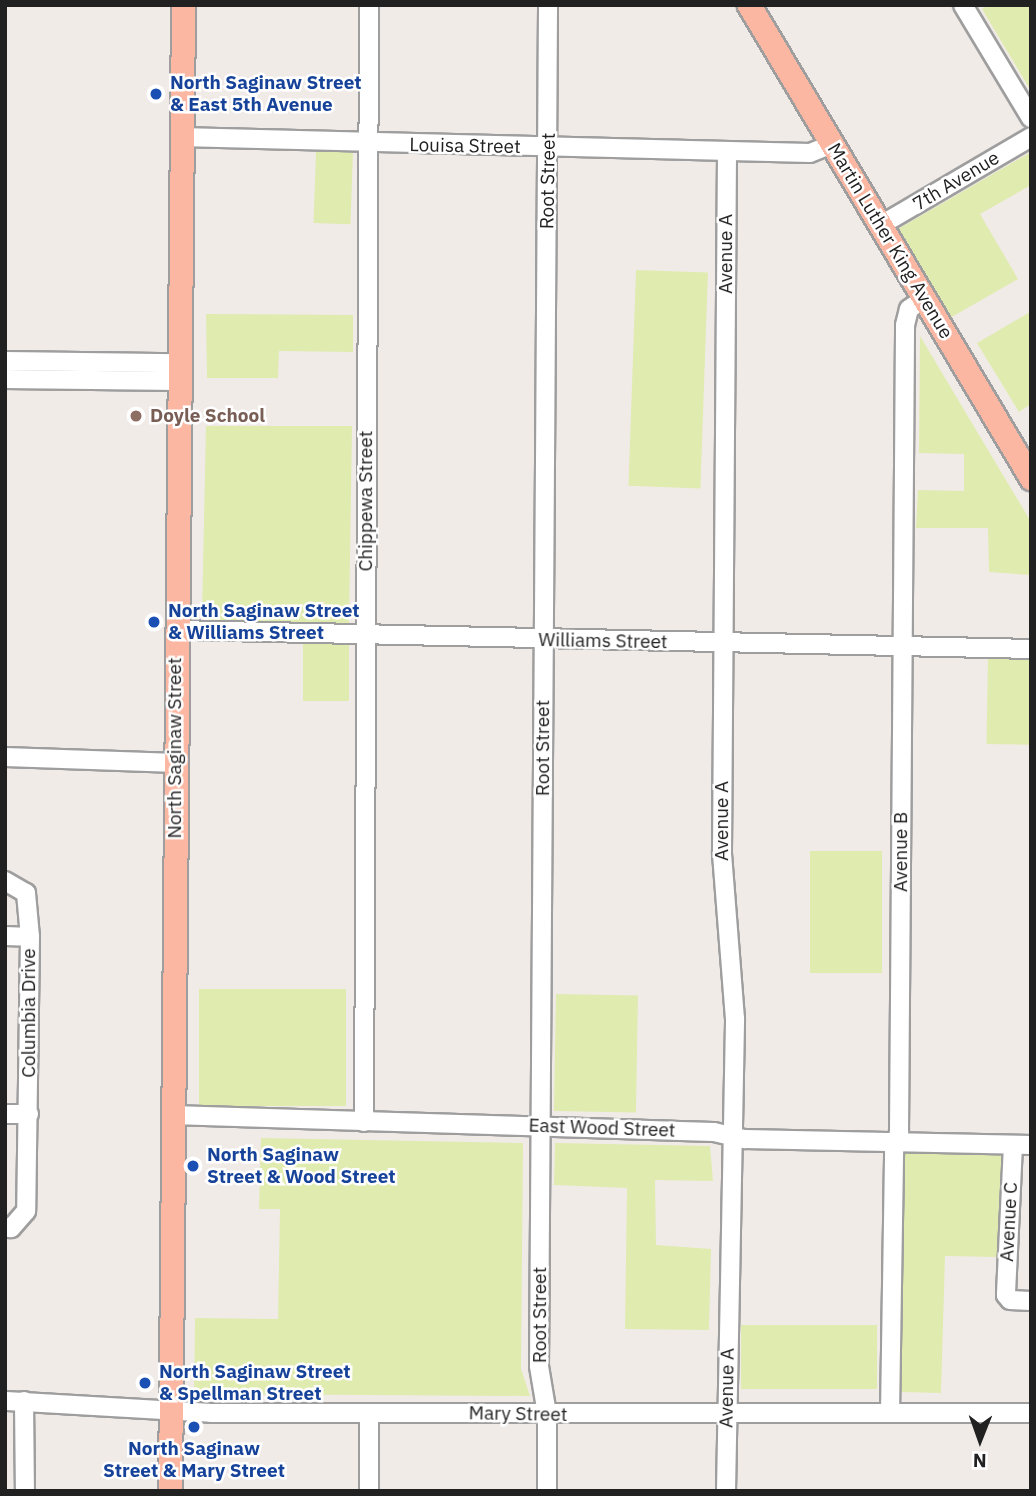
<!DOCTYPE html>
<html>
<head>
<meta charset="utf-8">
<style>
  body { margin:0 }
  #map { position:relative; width:1036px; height:1496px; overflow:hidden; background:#f1ebe8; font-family:"IBM Plex Sans",sans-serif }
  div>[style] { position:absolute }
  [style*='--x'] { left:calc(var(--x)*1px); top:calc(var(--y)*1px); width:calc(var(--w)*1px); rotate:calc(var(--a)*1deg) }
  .grass>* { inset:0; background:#e0ebaf; transform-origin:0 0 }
  .roads { filter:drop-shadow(2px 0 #9e9e9e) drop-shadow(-2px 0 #9e9e9e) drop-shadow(0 2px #9e9e9e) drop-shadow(0 -2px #9e9e9e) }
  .minor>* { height:18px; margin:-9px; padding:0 9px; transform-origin:9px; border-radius:9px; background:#fff }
  .major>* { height:23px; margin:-11.5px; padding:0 11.5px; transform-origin:11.5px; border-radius:11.5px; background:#fcb7a2 }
  .dots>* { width:19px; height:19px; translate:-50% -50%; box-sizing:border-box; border:4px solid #fff; border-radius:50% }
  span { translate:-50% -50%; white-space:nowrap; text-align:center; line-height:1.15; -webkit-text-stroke:5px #fff; paint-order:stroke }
  .transit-label { font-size:19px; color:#164399; font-weight:700 }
  .left { translate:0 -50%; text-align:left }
  .street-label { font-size:19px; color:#212121 }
  .education-label { font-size:19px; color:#785e54; font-weight:700 }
  .frame { position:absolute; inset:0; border:7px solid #212121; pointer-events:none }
  .north { position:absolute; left:945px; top:1405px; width:70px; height:70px; -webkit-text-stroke:5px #fff; paint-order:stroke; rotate:181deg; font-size:19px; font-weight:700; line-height:28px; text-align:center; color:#212121 }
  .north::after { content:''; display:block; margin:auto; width:24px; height:32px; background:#212121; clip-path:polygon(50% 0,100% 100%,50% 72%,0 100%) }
</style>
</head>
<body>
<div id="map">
  <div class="grass">
    <i style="clip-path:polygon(989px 5px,1031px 5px,1031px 91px,982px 9px)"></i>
    <i style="left:316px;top:151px;width:37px;height:72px;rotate:2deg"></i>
    <i style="clip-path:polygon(1031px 152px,1031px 185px,980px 214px,1018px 279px,950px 318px,898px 229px)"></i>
    <i style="left:636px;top:270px;width:72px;height:216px;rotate:2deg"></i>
    <i style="clip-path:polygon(1030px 312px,1031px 404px,1019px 412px,977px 343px)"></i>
    <i style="clip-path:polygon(206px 314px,353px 315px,353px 352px,279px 351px,278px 378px,207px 378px)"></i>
    <i style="clip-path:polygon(920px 336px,1031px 522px,1031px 575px,989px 572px,988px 528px,916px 528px,918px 490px,964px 491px,964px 454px,919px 453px)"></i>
    <i style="clip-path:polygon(206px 426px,352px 426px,349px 623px,210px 621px,202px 614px)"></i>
    <i style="left:303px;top:644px;width:46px;height:57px"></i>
    <i style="left:988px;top:657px;width:43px;height:87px;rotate:1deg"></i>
    <i style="left:810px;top:851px;width:72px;height:122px"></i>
    <i style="left:199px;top:989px;width:147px;height:117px"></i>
    <i style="left:556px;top:994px;width:82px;height:117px;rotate:1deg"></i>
    <i style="clip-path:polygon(261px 1138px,523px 1143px,521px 1369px,530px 1396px,194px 1394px,195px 1318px,278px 1319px,280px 1209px,259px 1209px)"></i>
    <i style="clip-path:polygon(555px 1143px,710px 1146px,713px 1181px,655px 1180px,656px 1245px,711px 1249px,709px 1330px,625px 1329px,627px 1188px,554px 1185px)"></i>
    <i style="clip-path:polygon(903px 1152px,1002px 1155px,998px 1257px,945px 1256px,941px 1393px,900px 1392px)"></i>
    <i style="left:741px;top:1325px;width:136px;height:64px"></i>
  </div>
  <div class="roads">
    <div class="minor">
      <i style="--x:963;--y:5;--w:132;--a:59"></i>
      <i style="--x:180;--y:137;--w:630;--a:1.45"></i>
      <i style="--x:810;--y:153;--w:24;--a:-22"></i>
      <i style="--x:881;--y:225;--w:174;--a:-30.4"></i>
      <i style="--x:5;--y:361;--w:174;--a:0.7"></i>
      <i style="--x:5;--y:379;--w:173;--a:0.7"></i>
      <i style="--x:176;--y:630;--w:855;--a:1.27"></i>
      <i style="--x:5;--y:757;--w:170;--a:2"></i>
      <i style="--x:5;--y:881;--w:24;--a:30"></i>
      <i style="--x:26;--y:893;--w:44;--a:84.8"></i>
      <i style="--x:30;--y:937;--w:274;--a:90.8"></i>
      <i style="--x:26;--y:1211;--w:23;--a:131"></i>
      <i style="--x:11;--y:1228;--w:6;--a:-171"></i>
      <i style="--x:5;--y:936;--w:25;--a:2"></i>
      <i style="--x:5;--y:1114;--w:24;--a:0"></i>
      <i style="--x:172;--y:1115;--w:542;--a:1.8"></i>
      <i style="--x:714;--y:1132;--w:32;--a:13"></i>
      <i style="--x:745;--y:1139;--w:286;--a:1.2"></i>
      <i style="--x:364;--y:1122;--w:1117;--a:-89.74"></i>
      <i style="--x:1013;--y:1145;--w:150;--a:92.7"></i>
      <i style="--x:1006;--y:1295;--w:6;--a:51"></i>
      <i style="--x:1010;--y:1300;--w:21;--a:3"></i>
      <i style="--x:5;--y:1401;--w:206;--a:3.3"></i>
      <i style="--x:211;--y:1413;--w:820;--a:0"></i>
      <i style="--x:24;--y:1401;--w:90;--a:89.4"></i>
      <i style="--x:369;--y:1413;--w:78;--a:90"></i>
      <i style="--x:890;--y:1413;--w:262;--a:-89.1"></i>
      <i style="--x:894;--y:1151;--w:20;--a:-75"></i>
      <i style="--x:899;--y:1132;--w:807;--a:-89.57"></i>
      <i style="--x:905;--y:325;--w:16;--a:-76"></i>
      <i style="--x:909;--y:309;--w:18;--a:-34"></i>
      <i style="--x:547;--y:1491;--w:77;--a:-90"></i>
      <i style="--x:547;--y:1414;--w:49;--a:-99.5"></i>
      <i style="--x:539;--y:1366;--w:1361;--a:-89.62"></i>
      <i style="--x:726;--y:1491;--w:472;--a:-88.9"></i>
      <i style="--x:735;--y:1019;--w:168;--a:-94.5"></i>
      <i style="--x:722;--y:852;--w:701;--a:-89.59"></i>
    </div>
    <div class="major">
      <i style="--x:749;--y:5;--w:551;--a:59.2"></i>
      <i style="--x:170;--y:1491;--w:1486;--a:-89.5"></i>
    </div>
  </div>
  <div class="dots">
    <i style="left:156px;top:94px;background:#1a4fb4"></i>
    <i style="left:136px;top:416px;background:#8d6e63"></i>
    <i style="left:154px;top:622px;background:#1a4fb4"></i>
    <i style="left:193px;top:1166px;background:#1a4fb4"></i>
    <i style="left:145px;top:1383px;background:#1a4fb4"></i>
    <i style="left:194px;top:1427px;background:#1a4fb4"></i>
  </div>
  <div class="transit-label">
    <span class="left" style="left:170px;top:94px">North Saginaw Street<br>&amp; East 5th Avenue</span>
    <span class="left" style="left:168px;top:622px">North Saginaw Street<br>&amp; Williams Street</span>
    <span class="left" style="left:207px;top:1166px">North Saginaw<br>Street &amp; Wood Street</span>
    <span class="left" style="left:159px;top:1383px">North Saginaw Street<br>&amp; Spellman Street</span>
    <span style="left:194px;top:1460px">North Saginaw<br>Street &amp; Mary Street</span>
  </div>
  <div class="street-label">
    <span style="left:465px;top:146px;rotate:1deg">Louisa Street</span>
    <span style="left:548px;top:181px;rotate:-89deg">Root Street</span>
    <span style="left:956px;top:181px;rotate:-31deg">7th Avenue</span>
    <span style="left:890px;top:241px;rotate:59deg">Martin Luther King Avenue</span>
    <span style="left:726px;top:254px;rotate:-90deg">Avenue A</span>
    <span style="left:366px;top:501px;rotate:-90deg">Chippewa Street</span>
    <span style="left:603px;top:641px;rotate:1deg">Williams Street</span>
    <span style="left:175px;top:748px;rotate:-90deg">North Saginaw Street</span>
    <span style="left:543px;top:748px;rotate:-90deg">Root Street</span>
    <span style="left:722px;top:821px;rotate:-90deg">Avenue A</span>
    <span style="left:901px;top:852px;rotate:-90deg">Avenue B</span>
    <span style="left:29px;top:1013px;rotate:-90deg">Columbia Drive</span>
    <span style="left:602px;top:1128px;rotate:2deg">East Wood Street</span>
    <span style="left:1009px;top:1222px;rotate:-87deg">Avenue C</span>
    <span style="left:540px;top:1315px;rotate:-90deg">Root Street</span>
    <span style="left:727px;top:1388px;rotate:-89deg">Avenue A</span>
    <span style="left:518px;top:1414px;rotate:1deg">Mary Street</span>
  </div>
  <div class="education-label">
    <span class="left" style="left:150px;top:416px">Doyle School</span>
  </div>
  <div class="frame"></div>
  <div class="north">N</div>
</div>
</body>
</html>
